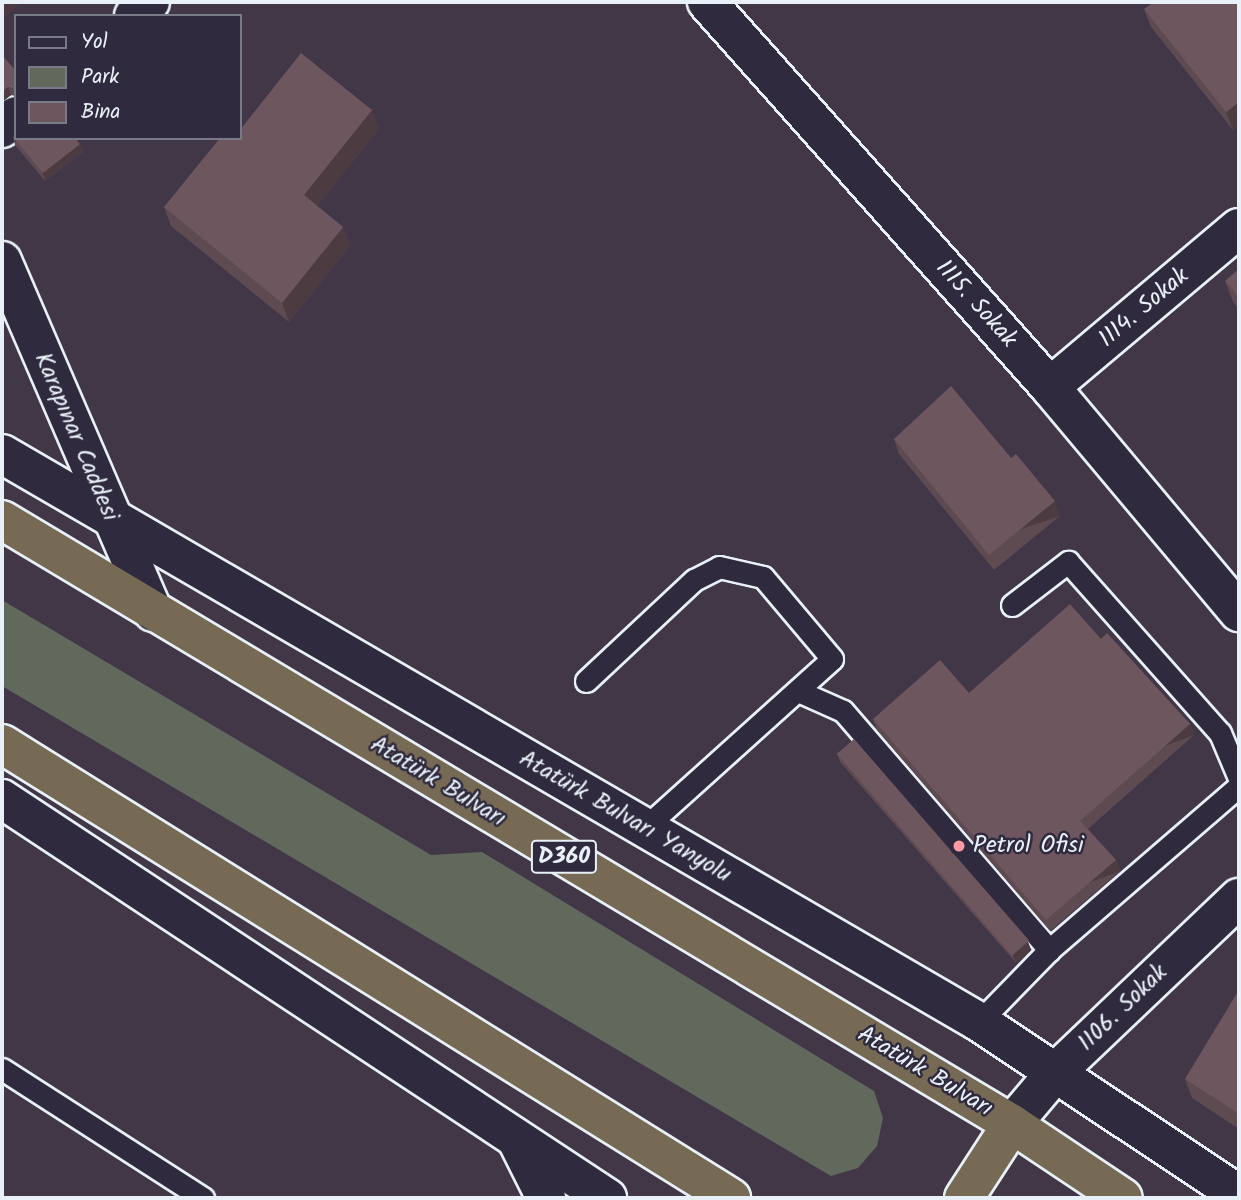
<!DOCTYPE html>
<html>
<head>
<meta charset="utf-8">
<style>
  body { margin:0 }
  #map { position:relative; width:1241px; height:1200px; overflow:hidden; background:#423747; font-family:Kalam,sans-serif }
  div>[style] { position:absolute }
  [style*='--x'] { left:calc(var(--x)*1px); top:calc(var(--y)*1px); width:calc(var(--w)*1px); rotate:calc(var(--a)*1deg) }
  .green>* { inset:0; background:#61695c }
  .roads { filter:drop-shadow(2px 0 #e8f1f8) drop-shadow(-2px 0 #e8f1f8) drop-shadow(0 2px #e8f1f8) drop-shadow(0 -2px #e8f1f8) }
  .lane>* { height:21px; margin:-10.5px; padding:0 10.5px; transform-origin:10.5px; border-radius:10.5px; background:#2f2a3d }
  .street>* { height:38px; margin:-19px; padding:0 19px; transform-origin:19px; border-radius:19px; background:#2f2a3d }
  .secondary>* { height:38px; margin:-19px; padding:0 19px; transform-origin:19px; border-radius:19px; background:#2f2a3d }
  .highway>* { height:38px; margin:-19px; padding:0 19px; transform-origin:19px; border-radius:19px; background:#766a55 }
  .wall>* { inset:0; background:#5e4a51 }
  .shaded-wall>* { inset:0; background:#4c3c42; transform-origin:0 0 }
  .building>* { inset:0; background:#6d565e; transform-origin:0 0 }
  .dots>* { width:19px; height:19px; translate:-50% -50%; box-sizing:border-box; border:4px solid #2f2a3d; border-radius:50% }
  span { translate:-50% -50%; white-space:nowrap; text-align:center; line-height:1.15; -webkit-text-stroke:5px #2f2a3d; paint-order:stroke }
  .shield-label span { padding:2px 5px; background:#2f2a3d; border:2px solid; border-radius:5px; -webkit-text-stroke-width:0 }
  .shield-label { font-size:23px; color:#e8f1f8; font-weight:700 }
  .street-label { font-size:24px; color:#e8f1f8 }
  .poi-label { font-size:24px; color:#e8f1f8 }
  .left { translate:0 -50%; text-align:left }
  .frame { position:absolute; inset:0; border:4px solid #e8f1f8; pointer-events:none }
  .legend { position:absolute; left:14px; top:14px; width:228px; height:126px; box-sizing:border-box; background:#2f2a3d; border:2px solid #797a88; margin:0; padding:9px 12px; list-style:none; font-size:21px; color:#e8f1f8 }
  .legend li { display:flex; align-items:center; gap:14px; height:35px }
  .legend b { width:35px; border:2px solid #797a88 }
</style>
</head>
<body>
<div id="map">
  <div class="green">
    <i style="clip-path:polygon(2px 600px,431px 855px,482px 852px,874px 1091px,883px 1118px,877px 1146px,858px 1168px,831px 1176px,2px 686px)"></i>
  </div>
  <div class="roads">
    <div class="lane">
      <i style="--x:1012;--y:605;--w:71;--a:-37.5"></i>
      <i style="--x:1068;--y:562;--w:229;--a:48.4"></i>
      <i style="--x:1220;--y:733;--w:49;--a:67.1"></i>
      <i style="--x:586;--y:681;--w:148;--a:-43.1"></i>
      <i style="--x:694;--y:580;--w:28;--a:-27"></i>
      <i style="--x:719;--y:567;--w:45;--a:12.8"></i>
      <i style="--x:763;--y:577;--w:107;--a:49.9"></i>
      <i style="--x:832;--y:659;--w:253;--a:138"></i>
      <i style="--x:798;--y:691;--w:49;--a:24"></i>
      <i style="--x:843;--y:711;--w:316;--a:49.2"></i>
      <i style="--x:979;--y:1022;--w:100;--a:-45.8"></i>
      <i style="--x:1049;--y:950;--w:251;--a:-40.8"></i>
      <i style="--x:2;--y:1069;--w:239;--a:32.7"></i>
    </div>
    <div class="street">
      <i style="--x:707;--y:2;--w:516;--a:48.3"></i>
      <i style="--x:1050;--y:387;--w:294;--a:50"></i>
      <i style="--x:134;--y:16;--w:21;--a:-41"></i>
      <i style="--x:2;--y:128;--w:18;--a:-41"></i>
      <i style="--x:1050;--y:387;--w:247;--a:-40.1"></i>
      <i style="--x:1012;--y:1124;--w:67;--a:-49.9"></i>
      <i style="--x:1055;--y:1073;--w:254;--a:-43.6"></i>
    </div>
    <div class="secondary">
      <i style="--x:2;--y:261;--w:382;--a:66.7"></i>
      <i style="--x:2;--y:454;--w:1130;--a:30.17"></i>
      <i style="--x:979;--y:1022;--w:312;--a:33.6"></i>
      <i style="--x:2;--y:799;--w:725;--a:33.41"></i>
      <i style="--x:518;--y:1142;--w:63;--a:63.4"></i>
    </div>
    <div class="highway">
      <i style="--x:2;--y:520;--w:1177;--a:30.88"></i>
      <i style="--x:1012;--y:1124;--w:133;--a:33.7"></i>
      <i style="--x:2;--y:744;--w:859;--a:31.91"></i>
      <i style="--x:964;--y:1198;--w:88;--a:-57"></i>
    </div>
  </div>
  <div class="wall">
    <i style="clip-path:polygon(1239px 2px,1239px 125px,1233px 130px,1151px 27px,1144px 9px)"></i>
    <i style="clip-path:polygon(16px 71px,16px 96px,11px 95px,2px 102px)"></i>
    <i style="clip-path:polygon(372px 110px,379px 129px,317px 206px,343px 227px,350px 246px,289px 322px,171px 226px,164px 207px,240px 138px)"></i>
    <i style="clip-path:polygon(13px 137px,80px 144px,83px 152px,45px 181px,15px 145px)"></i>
    <i style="clip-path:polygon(1239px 269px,1239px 309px,1233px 302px,1225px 281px)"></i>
    <i style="clip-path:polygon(894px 439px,1011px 458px,1060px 516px,994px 570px,899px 454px)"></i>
    <i style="clip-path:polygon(1101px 639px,1190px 724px,1194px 735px,1088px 829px,1116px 860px,1120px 871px,1050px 931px,877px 730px,873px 719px,969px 693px)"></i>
    <i style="clip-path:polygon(837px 754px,1028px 942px,1031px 950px,1016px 963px,840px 762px)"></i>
    <i style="clip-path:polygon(1239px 990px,1239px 1129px,1192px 1098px,1185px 1079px)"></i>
  </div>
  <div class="shaded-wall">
    <i style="clip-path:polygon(2px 2px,22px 2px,2px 19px)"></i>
    <i style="clip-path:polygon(8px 87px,11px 95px,2px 102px,2px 92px)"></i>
    <i style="clip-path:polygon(1239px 102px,1239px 125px,1233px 130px,1226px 112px)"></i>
    <i style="clip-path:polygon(372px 110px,379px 129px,311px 214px,304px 195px)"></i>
    <i style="clip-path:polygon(80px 144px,83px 152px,45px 181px,43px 173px)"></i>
    <i style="clip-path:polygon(343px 227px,350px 246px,289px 322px,282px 303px)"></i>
    <i style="left:1055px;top:501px;width:16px;height:85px;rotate:72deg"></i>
    <i style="left:1190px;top:724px;width:12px;height:147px;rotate:70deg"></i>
    <i style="left:1116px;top:860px;width:12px;height:92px;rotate:70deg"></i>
    <i style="clip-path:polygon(1028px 942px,1031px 950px,1016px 963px,1013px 955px)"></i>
  </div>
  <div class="building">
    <i style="clip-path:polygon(1154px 2px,1239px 2px,1239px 102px,1226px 112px,1144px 9px)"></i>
    <i style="clip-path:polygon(301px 53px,372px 110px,304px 195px,343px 227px,282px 303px,164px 207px,220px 138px,240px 138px,240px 130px)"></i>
    <i style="clip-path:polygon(2px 55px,16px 71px,16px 89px,8px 87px,2px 92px)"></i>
    <i style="clip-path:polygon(16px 134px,16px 138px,75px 138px,80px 144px,43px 173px,13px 137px)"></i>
    <i style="clip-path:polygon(1239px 269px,1239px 298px,1225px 281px)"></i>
    <i style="clip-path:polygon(951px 386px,1011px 458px,1016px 454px,1055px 501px,989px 555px,894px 439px)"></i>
    <i style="clip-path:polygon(1070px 604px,1101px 639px,1107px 633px,1190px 724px,1080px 821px,1116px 860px,1046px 920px,873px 719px,940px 660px,969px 693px)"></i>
    <i style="left:854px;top:739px;width:267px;height:23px;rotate:49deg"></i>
    <i style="clip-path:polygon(1239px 990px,1239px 1114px,1185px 1079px)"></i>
  </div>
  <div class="dots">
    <i style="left:959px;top:846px;background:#ff9aa2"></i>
  </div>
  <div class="shield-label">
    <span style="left:564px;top:857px">D360</span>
  </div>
  <div class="street-label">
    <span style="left:976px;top:304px;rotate:48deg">1115. Sokak</span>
    <span style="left:1144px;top:308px;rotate:-40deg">1114. Sokak</span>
    <span style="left:76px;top:437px;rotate:67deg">Karapınar Caddesi</span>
    <span style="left:438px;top:782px;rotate:31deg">Atatürk Bulvarı</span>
    <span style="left:625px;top:817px;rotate:30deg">Atatürk Bulvarı Yanyolu</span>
    <span style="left:1123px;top:1008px;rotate:-44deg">1106. Sokak</span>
    <span style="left:925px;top:1072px;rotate:31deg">Atatürk Bulvarı</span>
  </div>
  <div class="poi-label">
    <span class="left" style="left:973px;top:846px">Petrol Ofisi</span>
  </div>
  <div class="frame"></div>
  <ul class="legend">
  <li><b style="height:9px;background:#2f2a3d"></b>Yol</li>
  <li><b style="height:19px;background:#61695c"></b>Park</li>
  <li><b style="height:19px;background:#6d565e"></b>Bina</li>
  </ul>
</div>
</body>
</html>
